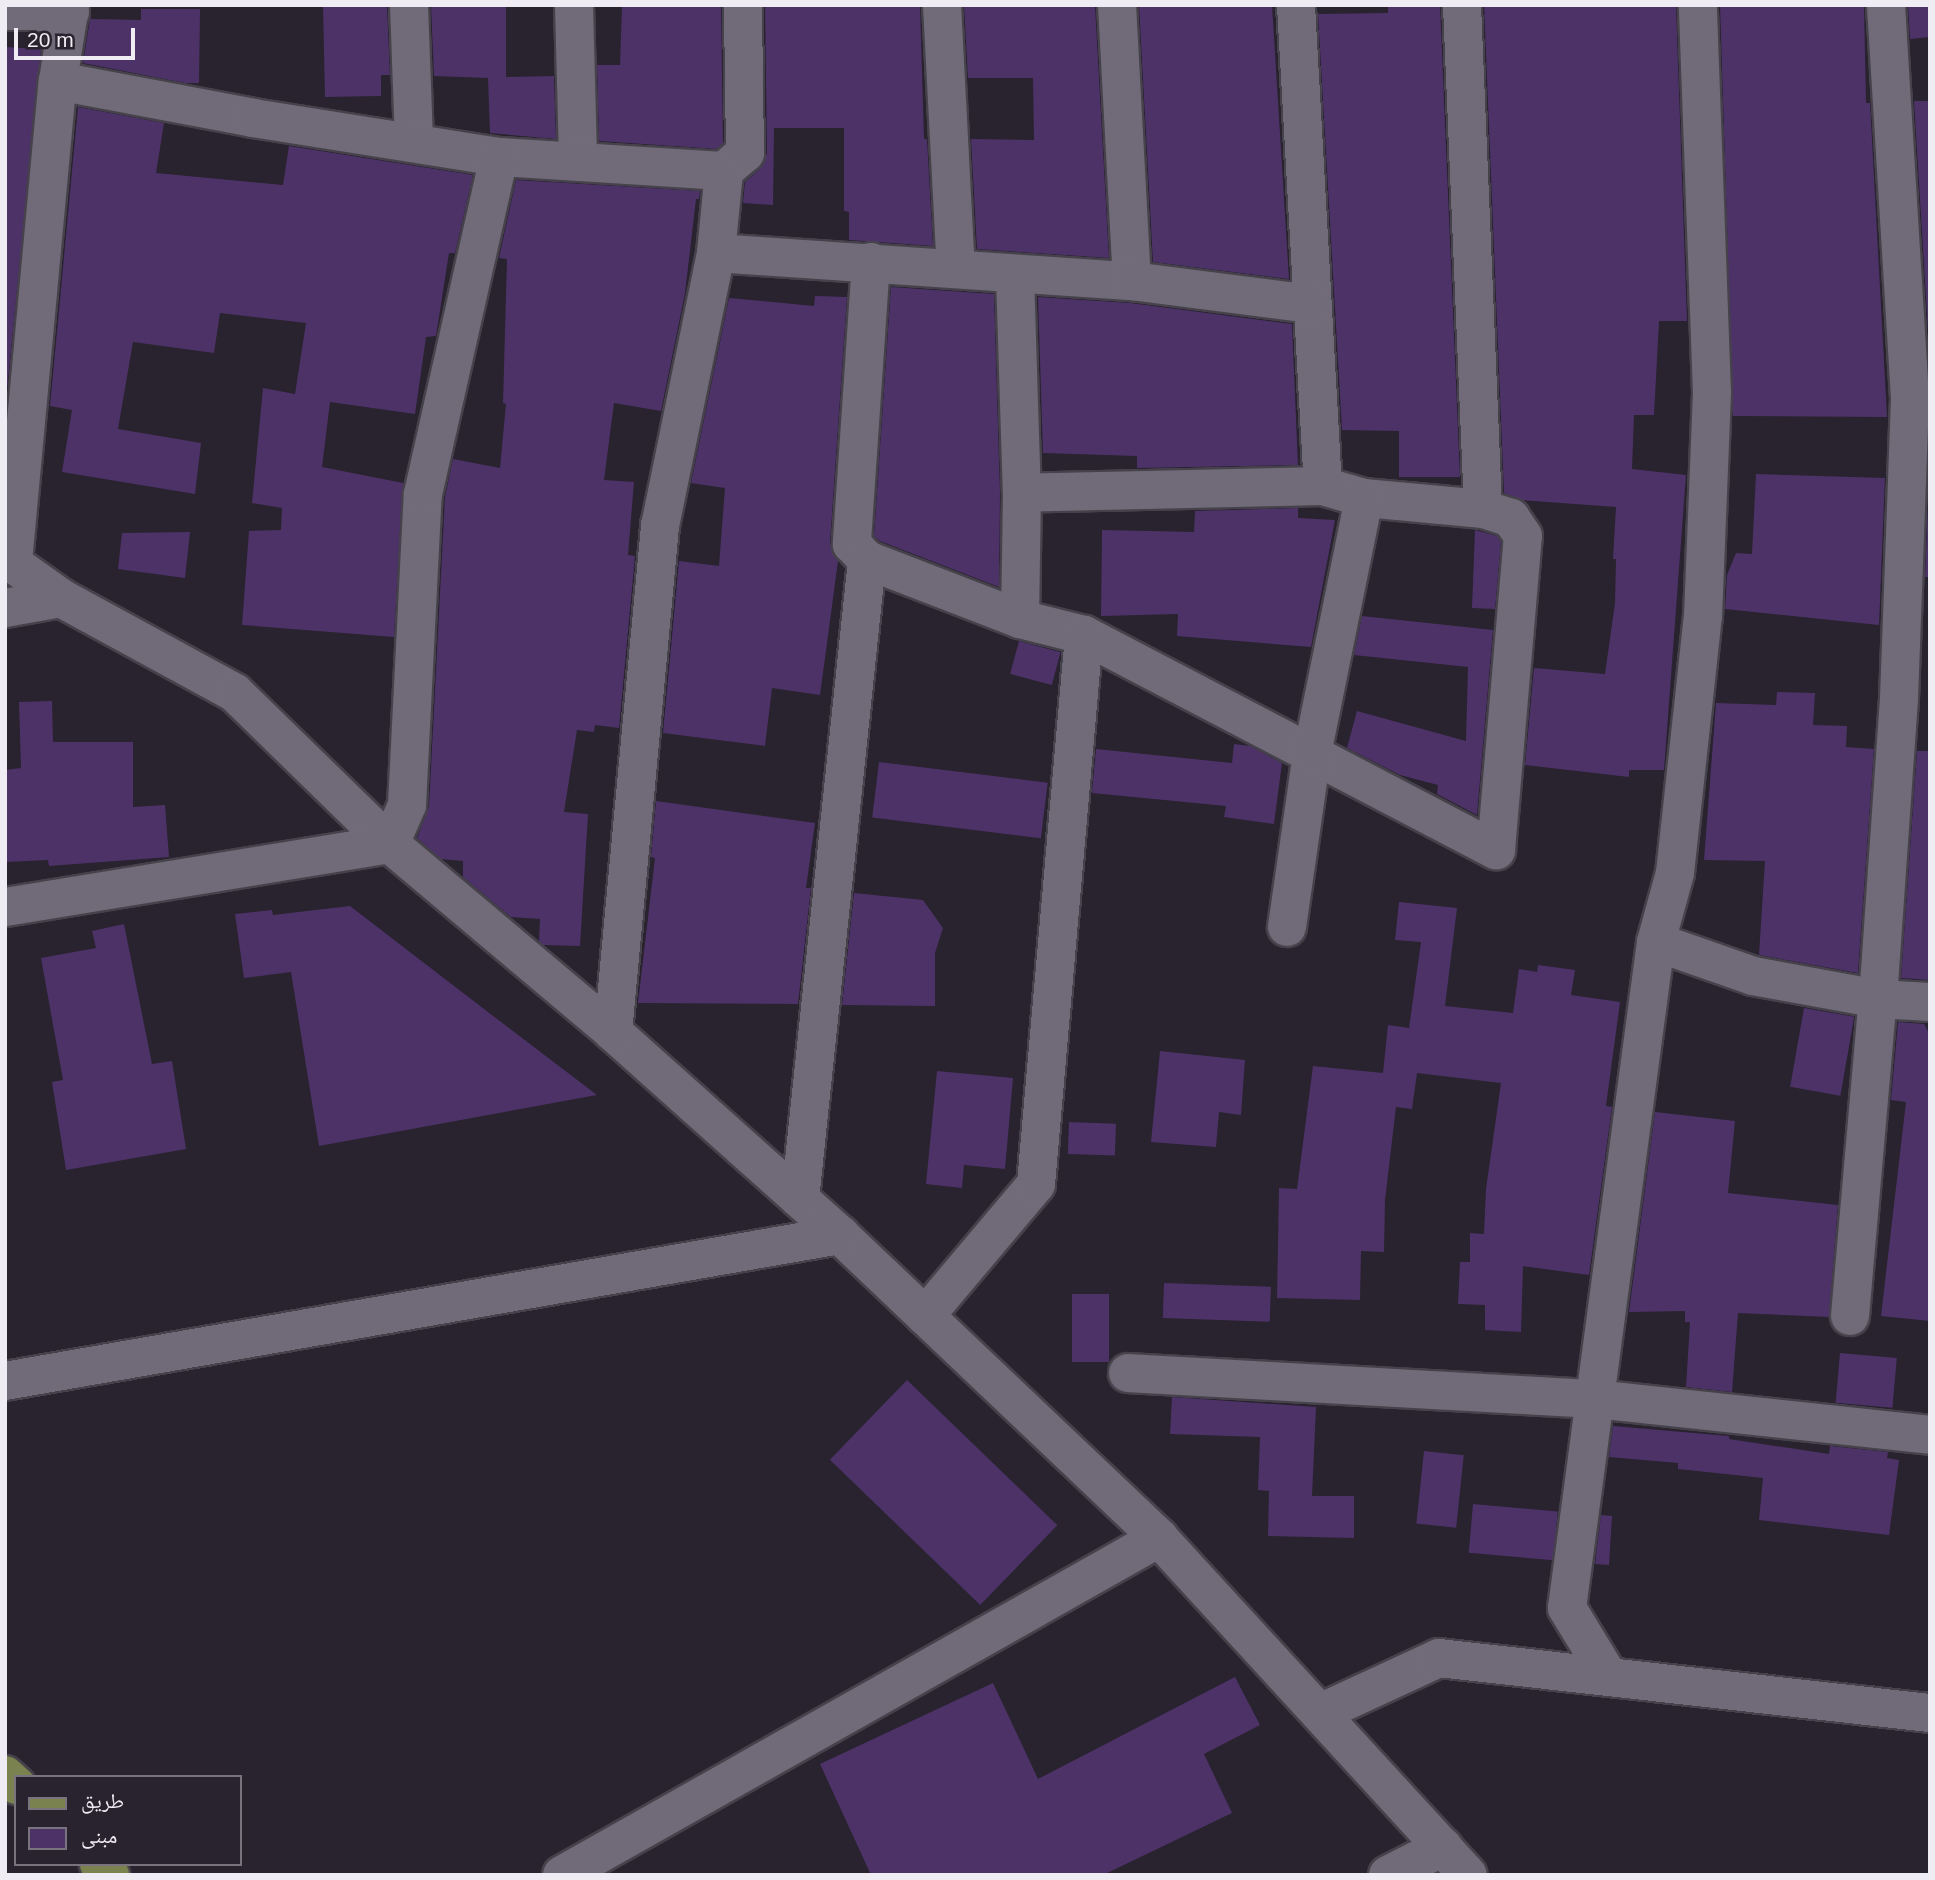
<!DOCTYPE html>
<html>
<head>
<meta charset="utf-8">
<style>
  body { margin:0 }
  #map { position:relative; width:1935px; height:1880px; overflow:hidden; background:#28232e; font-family:Helvetica,"Noto Naskh Arabic",sans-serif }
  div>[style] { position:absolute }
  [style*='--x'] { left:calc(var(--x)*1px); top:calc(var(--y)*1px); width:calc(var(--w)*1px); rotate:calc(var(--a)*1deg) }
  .building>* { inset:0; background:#4d3268; transform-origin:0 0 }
  .roads { filter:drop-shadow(2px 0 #46424b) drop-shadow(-2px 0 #46424b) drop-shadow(0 2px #46424b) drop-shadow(0 -2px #46424b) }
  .minor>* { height:38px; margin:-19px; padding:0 19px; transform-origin:19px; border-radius:19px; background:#716b79 }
  .major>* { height:38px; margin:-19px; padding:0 19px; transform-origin:19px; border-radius:19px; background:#7a834f }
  span { translate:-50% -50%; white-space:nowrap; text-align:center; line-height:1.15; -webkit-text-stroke:5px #28232e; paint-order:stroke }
  .frame { position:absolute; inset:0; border:7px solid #efecf4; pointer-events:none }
  .legend { position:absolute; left:14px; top:1775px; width:228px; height:91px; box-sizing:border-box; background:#28232e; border:2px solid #78737d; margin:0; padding:9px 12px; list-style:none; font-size:21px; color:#efecf4 }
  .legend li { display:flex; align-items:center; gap:14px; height:35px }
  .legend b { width:35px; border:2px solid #78737d }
  .scale { position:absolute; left:14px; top:28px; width:121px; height:32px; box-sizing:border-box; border:4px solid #efecf4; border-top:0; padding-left:9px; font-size:21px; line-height:24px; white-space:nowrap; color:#efecf4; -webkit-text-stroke:5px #28232e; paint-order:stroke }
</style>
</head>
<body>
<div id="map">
  <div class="building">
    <i style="clip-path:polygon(323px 5px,387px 5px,390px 75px,381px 75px,381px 96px,325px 97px)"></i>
    <i style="clip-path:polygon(431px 5px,506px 5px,506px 77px,554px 76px,556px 139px,490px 133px,488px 78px,434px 76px)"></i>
    <i style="clip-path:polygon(622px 5px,721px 5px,723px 143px,717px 149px,599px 141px,597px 65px,620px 65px)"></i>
    <i style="clip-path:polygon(765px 5px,920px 5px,924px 139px,927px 139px,933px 246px,849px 240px,849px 212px,844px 211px,844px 128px,774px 128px,773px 205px,743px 203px,745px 182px,760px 169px,767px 153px)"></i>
    <i style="clip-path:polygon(964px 5px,1095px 6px,1109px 258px,977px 249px,971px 139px,1034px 140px,1033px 78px,968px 78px)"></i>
    <i style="clip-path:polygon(1206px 5px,1272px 5px,1289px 279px,1153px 262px,1139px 6px)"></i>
    <i style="clip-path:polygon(1388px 5px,1440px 5px,1460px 477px,1399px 477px,1399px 431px,1342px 430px,1318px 14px,1388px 13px)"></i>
    <i style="clip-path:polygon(1484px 5px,1676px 5px,1687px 321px,1659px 321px,1654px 415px,1634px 415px,1632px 469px,1686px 475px,1664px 770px,1629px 770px,1629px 777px,1525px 765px,1534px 668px,1605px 674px,1615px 603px,1616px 559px,1613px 559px,1616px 507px,1522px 500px,1504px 493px)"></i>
    <i style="clip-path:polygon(1720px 5px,1864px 5px,1866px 103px,1870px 103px,1887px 417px,1733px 416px)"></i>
    <i style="clip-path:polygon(1908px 5px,1930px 5px,1930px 37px,1910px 39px)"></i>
    <i style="clip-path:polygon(141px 9px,200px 9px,199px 83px,185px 83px,83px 63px,90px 19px,141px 20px)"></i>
    <i style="clip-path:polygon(5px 47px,41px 49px,6px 400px,5px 399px)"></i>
    <i style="clip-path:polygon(1914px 101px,1930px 101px,1930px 363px)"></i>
    <i style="clip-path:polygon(78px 107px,164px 123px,156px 173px,283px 185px,289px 146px,473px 175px,455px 253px,449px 253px,436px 336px,426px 337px,415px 414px,330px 402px,322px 467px,403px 483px,394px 637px,242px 625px,249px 531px,281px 530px,282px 508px,252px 503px,263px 388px,295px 394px,306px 323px,220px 313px,214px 353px,133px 342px,118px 429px,201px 443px,195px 494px,62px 472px,72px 410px,50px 406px)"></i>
    <i style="clip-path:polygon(516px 180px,700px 191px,699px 199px,696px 199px,685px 293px,661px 411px,614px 403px,604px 480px,634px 482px,628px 555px,635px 556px,619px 728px,595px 725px,594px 732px,577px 730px,564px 812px,588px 814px,580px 946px,543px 945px,539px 941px,540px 919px,511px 917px,463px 877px,463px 861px,441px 859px,417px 838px,429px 806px,445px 497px,453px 459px,500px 468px,506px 404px,503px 403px,507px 259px,499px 258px)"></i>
    <i style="clip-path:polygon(891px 287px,994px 294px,1000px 493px,999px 587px,880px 541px,874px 536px)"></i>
    <i style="clip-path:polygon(815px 296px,847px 297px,830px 543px,838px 561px,820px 695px,772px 688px,765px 746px,663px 733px,679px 561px,719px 566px,725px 488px,691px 483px,729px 298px,814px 306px)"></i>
    <i style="clip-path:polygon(1038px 297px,1130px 303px,1292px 324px,1298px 465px,1137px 468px,1137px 456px,1043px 453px)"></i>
    <i style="clip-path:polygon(1756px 474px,1885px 478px,1879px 625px,1725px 609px,1727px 575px,1736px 553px,1752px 554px)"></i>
    <i style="clip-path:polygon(1929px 480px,1930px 480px,1930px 577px,1925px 577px)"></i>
    <i style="clip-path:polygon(1298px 508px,1298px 518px,1335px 520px,1311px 647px,1177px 636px,1178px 614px,1101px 616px,1102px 530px,1194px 532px,1195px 511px)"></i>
    <i style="clip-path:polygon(1475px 530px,1497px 536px,1501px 542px,1495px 609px,1472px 608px)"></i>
    <i style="clip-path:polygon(190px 532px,185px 578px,118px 569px,122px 533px)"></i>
    <i style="clip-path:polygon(1362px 616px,1493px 630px,1477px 815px,1437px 794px,1438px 785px,1400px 775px,1347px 748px,1357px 711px,1466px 741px,1468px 667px,1354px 655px)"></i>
    <i style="left:1019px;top:641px;width:43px;height:34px;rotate:15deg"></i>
    <i style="clip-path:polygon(1777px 692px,1815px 693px,1813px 725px,1847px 726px,1846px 747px,1874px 749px,1858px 973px,1759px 955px,1765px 861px,1704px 860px,1716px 703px,1776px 705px)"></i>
    <i style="clip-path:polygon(52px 701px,53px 742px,133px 742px,133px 807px,165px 805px,169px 857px,49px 866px,48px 860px,5px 862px,5px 770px,21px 768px,19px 702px)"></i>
    <i style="clip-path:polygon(1234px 744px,1250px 746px,1282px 763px,1274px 824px,1224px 817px,1226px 806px,1092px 793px,1096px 749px,1232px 763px)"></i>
    <i style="clip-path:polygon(1917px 751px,1930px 751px,1930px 980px,1901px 978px)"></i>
    <i style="left:879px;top:762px;width:170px;height:56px;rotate:7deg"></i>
    <i style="clip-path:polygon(656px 801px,815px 823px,806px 888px,811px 888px,798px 1004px,638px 1003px,655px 858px,651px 857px)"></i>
    <i style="clip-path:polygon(854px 893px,923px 900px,943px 928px,935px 953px,935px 1006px,842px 1005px)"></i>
    <i style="clip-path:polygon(1399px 902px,1457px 908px,1445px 1006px,1513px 1013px,1519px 969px,1537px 972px,1538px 965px,1575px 970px,1571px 995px,1620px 1002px,1606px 1106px,1612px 1107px,1589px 1275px,1523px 1266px,1521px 1332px,1485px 1330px,1485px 1305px,1458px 1304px,1460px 1262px,1470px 1262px,1470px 1233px,1484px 1234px,1486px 1189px,1501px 1083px,1417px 1073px,1412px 1109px,1396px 1107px,1385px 1200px,1384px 1252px,1361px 1251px,1360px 1300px,1277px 1298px,1279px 1188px,1297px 1189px,1313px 1066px,1383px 1073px,1388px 1025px,1409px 1028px,1421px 942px,1395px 940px)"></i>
    <i style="clip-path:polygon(350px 906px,484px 1009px,597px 1095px,319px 1146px,291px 972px,244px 978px,235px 914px,272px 910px,273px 915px)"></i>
    <i style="clip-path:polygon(124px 924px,152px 1064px,172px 1061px,186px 1149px,66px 1170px,52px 1082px,63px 1080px,41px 958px,96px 948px,92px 931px)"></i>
    <i style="left:1804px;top:1008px;width:51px;height:80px;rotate:10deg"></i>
    <i style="clip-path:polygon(1898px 1022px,1924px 1024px,1930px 1035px,1930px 1321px,1881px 1316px,1906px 1102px,1891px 1100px)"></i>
    <i style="clip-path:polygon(1160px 1051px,1245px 1060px,1241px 1115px,1219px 1112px,1216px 1147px,1151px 1142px)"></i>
    <i style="clip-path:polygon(937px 1071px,1013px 1078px,1005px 1169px,964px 1165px,962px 1188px,926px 1184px)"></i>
    <i style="clip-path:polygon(1655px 1112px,1735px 1121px,1728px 1193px,1838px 1205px,1829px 1317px,1738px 1313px,1732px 1392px,1686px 1387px,1690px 1322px,1685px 1322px,1685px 1311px,1629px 1312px)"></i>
    <i style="left:1069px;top:1122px;width:47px;height:32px;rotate:2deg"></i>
    <i style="left:1164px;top:1283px;width:107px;height:35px;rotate:2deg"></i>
    <i style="left:1072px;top:1294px;width:37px;height:68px"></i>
    <i style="left:1840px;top:1353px;width:57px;height:50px;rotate:5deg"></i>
    <i style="left:907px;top:1380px;width:209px;height:111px;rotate:44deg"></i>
    <i style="clip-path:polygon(1172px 1397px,1316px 1407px,1312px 1496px,1354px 1496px,1354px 1538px,1268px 1536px,1269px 1491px,1258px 1490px,1260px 1437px,1170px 1434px)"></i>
    <i style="clip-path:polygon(1613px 1426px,1729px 1436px,1729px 1439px,1829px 1454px,1830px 1446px,1888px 1452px,1887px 1458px,1899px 1460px,1889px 1535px,1759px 1520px,1763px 1478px,1678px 1469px,1678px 1463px,1609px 1457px)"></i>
    <i style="left:1424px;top:1451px;width:40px;height:73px;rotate:6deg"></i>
    <i style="left:1473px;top:1504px;width:85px;height:49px;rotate:5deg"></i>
    <i style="clip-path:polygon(1601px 1515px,1612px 1516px,1609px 1565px,1595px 1564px)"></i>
    <i style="clip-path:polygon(1235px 1677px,1260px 1725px,1204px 1754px,1232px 1813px,1103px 1875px,871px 1875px,820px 1764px,993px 1683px,1038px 1779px)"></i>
  </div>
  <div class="roads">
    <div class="minor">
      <i style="--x:409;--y:5;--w:136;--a:87.9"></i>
      <i style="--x:574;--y:5;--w:155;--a:88.5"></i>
      <i style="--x:942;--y:5;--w:263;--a:87"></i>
      <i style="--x:1117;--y:5;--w:276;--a:86.9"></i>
      <i style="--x:1296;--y:5;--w:482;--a:86.8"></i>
      <i style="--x:1462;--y:5;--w:504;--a:87.61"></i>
      <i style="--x:5;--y:11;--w:65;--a:0.9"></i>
      <i style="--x:58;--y:81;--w:198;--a:10.7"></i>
      <i style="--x:253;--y:118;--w:249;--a:9"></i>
      <i style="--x:499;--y:157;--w:225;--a:3.6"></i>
      <i style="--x:716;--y:253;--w:417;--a:3.9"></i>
      <i style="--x:1132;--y:281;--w:180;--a:7.3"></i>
      <i style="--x:871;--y:262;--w:283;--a:93.9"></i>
      <i style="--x:852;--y:544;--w:22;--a:47"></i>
      <i style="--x:867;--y:560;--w:164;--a:21.1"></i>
      <i style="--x:1020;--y:619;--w:66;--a:14"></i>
      <i style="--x:1084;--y:635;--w:465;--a:27.6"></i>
      <i style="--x:1496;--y:850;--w:315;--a:-85.1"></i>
      <i style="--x:1523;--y:536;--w:22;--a:-124"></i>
      <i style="--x:1511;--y:518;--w:29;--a:-162"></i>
      <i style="--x:1483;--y:509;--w:120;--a:-174.7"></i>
      <i style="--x:1364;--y:498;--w:43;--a:-163.7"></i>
      <i style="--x:1323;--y:486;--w:301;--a:178.7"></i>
      <i style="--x:1022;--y:493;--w:126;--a:90.9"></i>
      <i style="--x:1015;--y:275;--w:218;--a:88.2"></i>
      <i style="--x:5;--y:558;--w:69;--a:35.5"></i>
      <i style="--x:61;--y:598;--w:198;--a:28.6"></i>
      <i style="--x:235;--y:693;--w:216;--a:44.3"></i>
      <i style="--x:390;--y:844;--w:292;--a:40.1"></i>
      <i style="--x:613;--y:1032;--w:305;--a:41.8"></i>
      <i style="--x:840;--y:1235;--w:440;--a:43.5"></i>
      <i style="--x:1159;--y:1538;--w:457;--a:47.5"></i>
      <i style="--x:13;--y:562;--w:483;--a:-84.7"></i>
      <i style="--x:58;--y:81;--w:77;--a:-81"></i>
      <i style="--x:5;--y:608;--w:57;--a:-10.1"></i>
      <i style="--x:5;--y:907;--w:390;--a:-9.3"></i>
      <i style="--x:390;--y:844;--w:43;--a:-66.4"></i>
      <i style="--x:407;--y:805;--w:311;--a:-87.1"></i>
      <i style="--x:423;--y:494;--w:345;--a:-77.3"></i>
      <i style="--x:1287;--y:927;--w:175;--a:-81.8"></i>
      <i style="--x:1312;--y:754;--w:261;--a:-78.5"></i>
      <i style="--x:1656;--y:942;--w:103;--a:19.3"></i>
      <i style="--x:1753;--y:976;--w:127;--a:10.4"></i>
      <i style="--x:1878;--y:999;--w:52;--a:3.3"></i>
      <i style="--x:613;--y:1032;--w:508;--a:-84.69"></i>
      <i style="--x:660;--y:526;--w:279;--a:-78.4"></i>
      <i style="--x:716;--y:253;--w:82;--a:-84.4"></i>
      <i style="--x:724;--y:171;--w:28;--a:-41"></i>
      <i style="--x:745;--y:153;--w:148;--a:-90.8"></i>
      <i style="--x:800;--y:1199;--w:643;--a:-84.01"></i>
      <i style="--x:925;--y:1316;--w:172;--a:-49.9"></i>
      <i style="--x:1036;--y:1184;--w:551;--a:-85"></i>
      <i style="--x:1850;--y:1316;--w:318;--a:-85"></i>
      <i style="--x:1878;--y:999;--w:301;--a:-86"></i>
      <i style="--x:1899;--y:699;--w:301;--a:-87.9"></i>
      <i style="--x:1910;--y:398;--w:394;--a:-93.5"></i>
      <i style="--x:1128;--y:1373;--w:467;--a:3.2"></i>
      <i style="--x:1594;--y:1399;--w:338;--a:6.1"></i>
      <i style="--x:5;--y:1381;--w:848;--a:-9.92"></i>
      <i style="--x:1609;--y:1677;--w:81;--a:-121.3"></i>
      <i style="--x:1567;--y:1608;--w:672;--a:-82.39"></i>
      <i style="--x:1656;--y:942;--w:72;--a:-74.6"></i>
      <i style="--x:1675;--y:873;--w:258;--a:-83.8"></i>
      <i style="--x:1703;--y:617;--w:224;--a:-87.7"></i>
      <i style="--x:1712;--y:393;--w:388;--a:-92.1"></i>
      <i style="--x:1320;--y:1713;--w:131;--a:-24.8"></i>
      <i style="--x:1439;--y:1658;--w:494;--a:6.4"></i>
      <i style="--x:562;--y:1875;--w:686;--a:-29.44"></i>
      <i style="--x:1388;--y:1875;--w:62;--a:-27"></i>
    </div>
    <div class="major">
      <i style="--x:5;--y:1775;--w:15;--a:42"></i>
      <i style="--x:99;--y:1864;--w:16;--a:45"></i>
    </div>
  </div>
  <div class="frame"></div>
  <ul class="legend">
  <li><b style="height:9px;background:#7a834f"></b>طريق</li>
  <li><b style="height:19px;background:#4d3268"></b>مبنى</li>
  </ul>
  <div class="scale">20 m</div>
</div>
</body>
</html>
